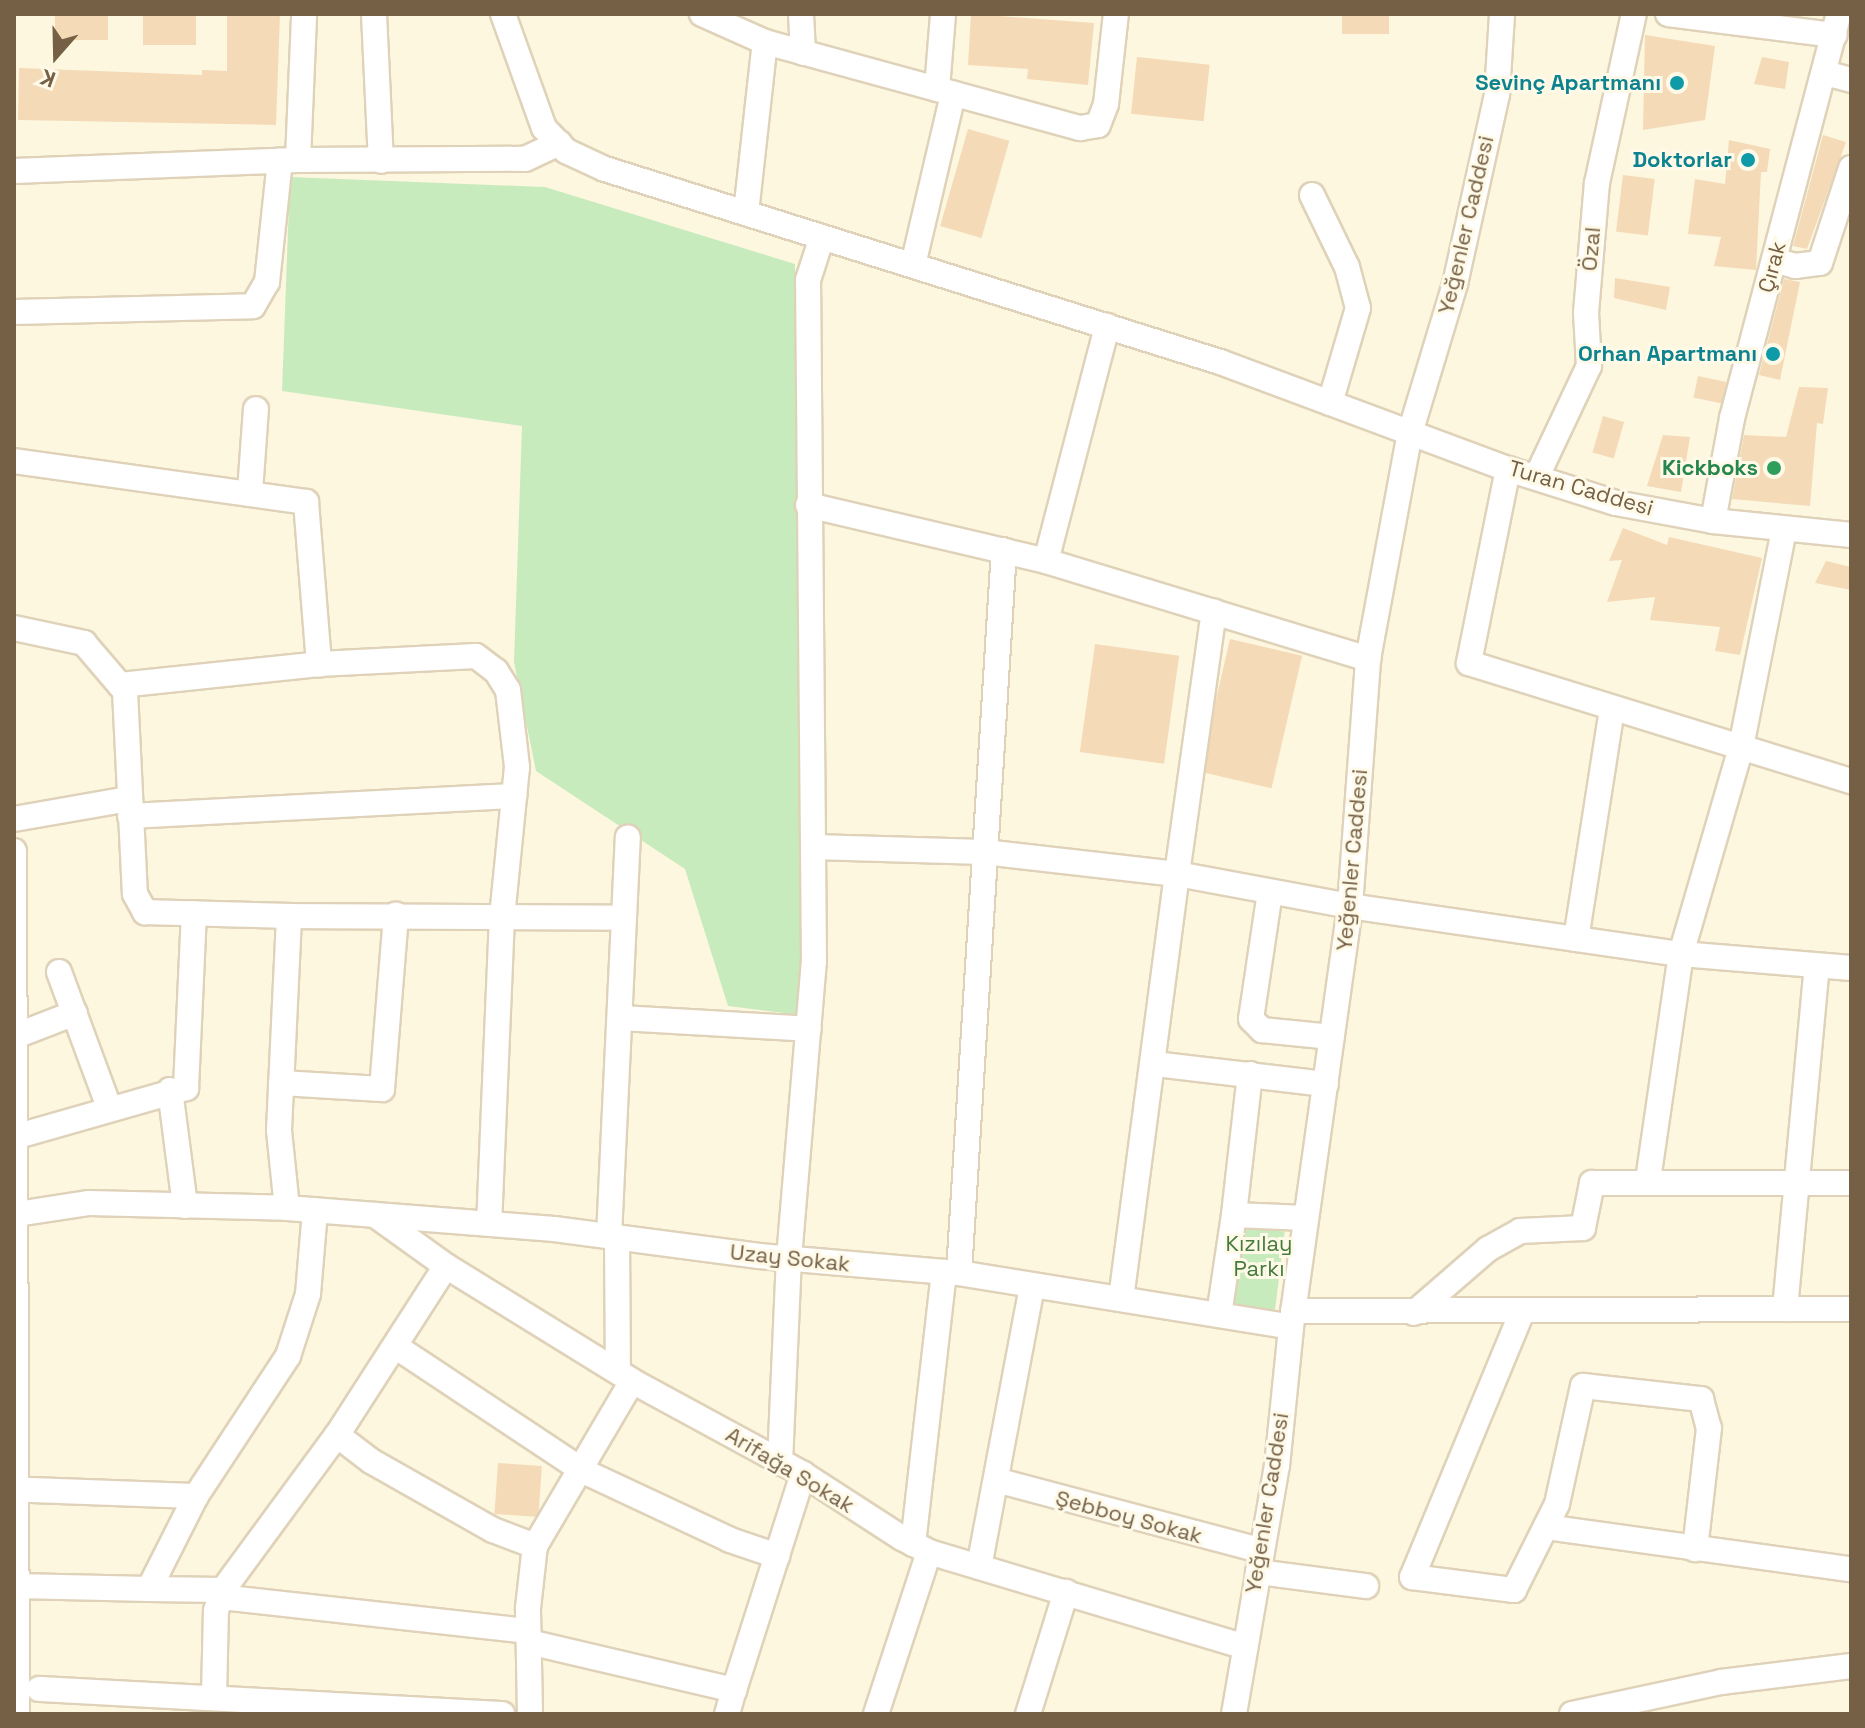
<!DOCTYPE html>
<html>
<head>
<meta charset="utf-8">
<style>
  body { margin:0 }
  #map { position:relative; width:1865px; height:1728px; overflow:hidden; background:#fdf7e0; font-family:"Space Grotesk",sans-serif }
  div>[style] { position:absolute }
  [style*='--x'] { left:calc(var(--x)*1px); top:calc(var(--y)*1px); width:calc(var(--w)*1px); rotate:calc(var(--a)*1deg) }
  .green>* { inset:0; background:#c8ebbe; transform-origin:0 0 }
  .building>* { inset:0; background:#f4dab7; transform-origin:0 0 }
  .roads { filter:drop-shadow(2px 0 #dfd2b9) drop-shadow(-2px 0 #dfd2b9) drop-shadow(0 2px #dfd2b9) drop-shadow(0 -2px #dfd2b9) }
  .minor>* { height:24px; margin:-12px; padding:0 12px; transform-origin:12px; border-radius:12px; background:#fff }
  .dots>* { width:22px; height:22px; translate:-50% -50%; box-sizing:border-box; border:4px solid #fffae8; border-radius:50% }
  span { translate:-50% -50%; white-space:nowrap; text-align:center; line-height:1.15; -webkit-text-stroke:6px #fffae8; paint-order:stroke }
  .culture-label { font-size:22px; color:#0d838f; font-weight:700 }
  .right { translate:-100% -50%; text-align:right }
  .street-label { font-size:22px; color:#756046 }
  .leisure-label { font-size:22px; color:#27864d; font-weight:700 }
  .park-label { font-size:22px; color:#457c3e }
  .frame { position:absolute; inset:0; border:16px solid #756046; pointer-events:none }
  .north { position:absolute; left:16px; top:16px; width:80px; height:80px; -webkit-text-stroke:6px #fffae8; paint-order:stroke; rotate:200deg; font-size:22px; font-weight:700; line-height:32px; text-align:center; color:#756046 }
  .north::after { content:''; display:block; margin:auto; width:28px; height:36px; background:#756046; clip-path:polygon(50% 0,100% 100%,50% 72%,0 100%) }
</style>
</head>
<body>
<div id="map">
  <div class="green">
    <i style="clip-path:polygon(290px 177px,545px 187px,795px 264px,801px 1015px,728px 1006px,685px 869px,536px 771px,514px 662px,522px 426px,282px 391px)"></i>
    <i style="left:1239px;top:1226px;width:46px;height:79px;rotate:7deg"></i>
  </div>
  <div class="building">
    <i style="left:55px;top:14px;width:53px;height:26px"></i>
    <i style="left:143px;top:14px;width:53px;height:31px"></i>
    <i style="clip-path:polygon(227px 14px,280px 14px,276px 125px,18px 120px,19px 68px,202px 75px,202px 70px,227px 71px)"></i>
    <i style="clip-path:polygon(971px 14px,1094px 23px,1088px 85px,1027px 79px,1028px 69px,968px 65px)"></i>
    <i style="left:1342px;top:14px;width:47px;height:20px"></i>
    <i style="clip-path:polygon(1645px 35px,1715px 46px,1705px 120px,1643px 130px)"></i>
    <i style="left:1137px;top:57px;width:73px;height:57px;rotate:6deg"></i>
    <i style="clip-path:polygon(1762px 57px,1789px 62px,1785px 89px,1754px 84px)"></i>
    <i style="left:968px;top:129px;width:43px;height:101px;rotate:16deg"></i>
    <i style="clip-path:polygon(1823px 135px,1846px 142px,1807px 249px,1793px 246px)"></i>
    <i style="clip-path:polygon(1729px 140px,1770px 149px,1767px 172px,1761px 172px,1756px 270px,1714px 266px,1721px 237px,1688px 234px,1695px 179px,1725px 184px)"></i>
    <i style="left:1623px;top:175px;width:32px;height:57px;rotate:7deg"></i>
    <i style="clip-path:polygon(1615px 278px,1670px 287px,1666px 310px,1614px 298px)"></i>
    <i style="clip-path:polygon(1784px 279px,1800px 282px,1780px 380px,1759px 375px)"></i>
    <i style="left:1698px;top:376px;width:29px;height:22px;rotate:12deg"></i>
    <i style="clip-path:polygon(1799px 387px,1828px 388px,1823px 424px,1817px 423px,1810px 506px,1732px 499px,1744px 435px,1786px 437px)"></i>
    <i style="left:1603px;top:416px;width:22px;height:38px;rotate:16deg"></i>
    <i style="clip-path:polygon(1663px 435px,1690px 437px,1681px 492px,1647px 486px)"></i>
    <i style="clip-path:polygon(1623px 528px,1667px 545px,1669px 537px,1762px 558px,1740px 655px,1715px 651px,1720px 627px,1650px 620px,1655px 597px,1607px 602px,1622px 560px,1609px 561px)"></i>
    <i style="clip-path:polygon(1826px 561px,1851px 567px,1851px 590px,1815px 583px)"></i>
    <i style="left:1230px;top:639px;width:74px;height:136px;rotate:13deg"></i>
    <i style="left:1095px;top:644px;width:85px;height:109px;rotate:8deg"></i>
    <i style="left:498px;top:1463px;width:44px;height:51px;rotate:4deg"></i>
  </div>
  <div class="roads">
    <div class="minor">
      <i style="--x:374;--y:14;--w:147;--a:87.3"></i>
      <i style="--x:503;--y:14;--w:121;--a:70.2"></i>
      <i style="--x:544;--y:128;--w:32;--a:46"></i>
      <i style="--x:566;--y:151;--w:43;--a:24.8"></i>
      <i style="--x:605;--y:169;--w:645;--a:17.42"></i>
      <i style="--x:1220;--y:362;--w:307;--a:20.4"></i>
      <i style="--x:1508;--y:469;--w:113;--a:17.5"></i>
      <i style="--x:1616;--y:503;--w:99;--a:10.5"></i>
      <i style="--x:1713;--y:521;--w:139;--a:5.8"></i>
      <i style="--x:702;--y:14;--w:69;--a:24"></i>
      <i style="--x:765;--y:42;--w:327;--a:15.3"></i>
      <i style="--x:1080;--y:128;--w:18;--a:-9"></i>
      <i style="--x:1098;--y:125;--w:22;--a:-69"></i>
      <i style="--x:1106;--y:104;--w:91;--a:-83.7"></i>
      <i style="--x:801;--y:14;--w:39;--a:87"></i>
      <i style="--x:1668;--y:14;--w:168;--a:7.2"></i>
      <i style="--x:1825;--y:73;--w:27;--a:15"></i>
      <i style="--x:937;--y:89;--w:75;--a:-85.4"></i>
      <i style="--x:298;--y:160;--w:146;--a:-87.6"></i>
      <i style="--x:14;--y:171;--w:284;--a:-2.2"></i>
      <i style="--x:298;--y:160;--w:227;--a:-0.3"></i>
      <i style="--x:525;--y:159;--w:38;--a:-25"></i>
      <i style="--x:1312;--y:195;--w:80;--a:64.1"></i>
      <i style="--x:1347;--y:267;--w:42;--a:75"></i>
      <i style="--x:1358;--y:308;--w:99;--a:106.4"></i>
      <i style="--x:746;--y:213;--w:172;--a:-83.7"></i>
      <i style="--x:1774;--y:260;--w:22;--a:16"></i>
      <i style="--x:1795;--y:266;--w:25;--a:-7"></i>
      <i style="--x:1820;--y:263;--w:100;--a:-71.9"></i>
      <i style="--x:913;--y:265;--w:176;--a:-76.8"></i>
      <i style="--x:14;--y:312;--w:239;--a:-1.4"></i>
      <i style="--x:253;--y:306;--w:28;--a:-60"></i>
      <i style="--x:267;--y:282;--w:122;--a:-83.9"></i>
      <i style="--x:14;--y:461;--w:295;--a:8"></i>
      <i style="--x:306;--y:502;--w:163;--a:85.4"></i>
      <i style="--x:1508;--y:469;--w:198;--a:101.4"></i>
      <i style="--x:1469;--y:663;--w:400;--a:17.2"></i>
      <i style="--x:1537;--y:476;--w:122;--a:-64.7"></i>
      <i style="--x:1589;--y:366;--w:53;--a:-93.2"></i>
      <i style="--x:1586;--y:313;--w:130;--a:-85.2"></i>
      <i style="--x:1597;--y:183;--w:173;--a:-77.7"></i>
      <i style="--x:250;--y:492;--w:83;--a:-85.9"></i>
      <i style="--x:808;--y:505;--w:244;--a:13.2"></i>
      <i style="--x:1046;--y:561;--w:337;--a:16.9"></i>
      <i style="--x:1713;--y:521;--w:105;--a:-79.5"></i>
      <i style="--x:1732;--y:418;--w:418;--a:-75.2"></i>
      <i style="--x:1046;--y:561;--w:243;--a:-75.4"></i>
      <i style="--x:14;--y:628;--w:72;--a:12.1"></i>
      <i style="--x:84;--y:643;--w:63;--a:49.5"></i>
      <i style="--x:125;--y:691;--w:203;--a:87.2"></i>
      <i style="--x:135;--y:894;--w:21;--a:61"></i>
      <i style="--x:145;--y:912;--w:144;--a:1.6"></i>
      <i style="--x:120;--y:685;--w:200;--a:-6"></i>
      <i style="--x:319;--y:664;--w:157;--a:-2.9"></i>
      <i style="--x:476;--y:656;--w:25;--a:37"></i>
      <i style="--x:496;--y:671;--w:22;--a:58"></i>
      <i style="--x:508;--y:690;--w:78;--a:83.3"></i>
      <i style="--x:517;--y:767;--w:150;--a:95.7"></i>
      <i style="--x:502;--y:916;--w:308;--a:92.4"></i>
      <i style="--x:130;--y:816;--w:385;--a:-3"></i>
      <i style="--x:14;--y:819;--w:117;--a:-9.9"></i>
      <i style="--x:813;--y:847;--w:171;--a:1.7"></i>
      <i style="--x:984;--y:852;--w:194;--a:6.5"></i>
      <i style="--x:1177;--y:874;--w:265;--a:-82"></i>
      <i style="--x:14;--y:851;--w:863;--a:89.8"></i>
      <i style="--x:1270;--y:892;--w:128;--a:98.5"></i>
      <i style="--x:1251;--y:1019;--w:16;--a:45"></i>
      <i style="--x:1262;--y:1030;--w:70;--a:5.7"></i>
      <i style="--x:1576;--y:939;--w:233;--a:-81.1"></i>
      <i style="--x:59;--y:972;--w:144;--a:69.7"></i>
      <i style="--x:620;--y:1018;--w:189;--a:3.3"></i>
      <i style="--x:18;--y:1035;--w:61;--a:-21.1"></i>
      <i style="--x:1155;--y:1064;--w:172;--a:6.7"></i>
      <i style="--x:1250;--y:1074;--w:142;--a:96.5"></i>
      <i style="--x:1234;--y:1215;--w:72;--a:2.4"></i>
      <i style="--x:281;--y:1083;--w:101;--a:3.4"></i>
      <i style="--x:382;--y:1089;--w:175;--a:-85.4"></i>
      <i style="--x:170;--y:1090;--w:117;--a:82.6"></i>
      <i style="--x:18;--y:1136;--w:175;--a:-15.9"></i>
      <i style="--x:186;--y:1088;--w:175;--a:-87.4"></i>
      <i style="--x:1648;--y:1180;--w:228;--a:-81.7"></i>
      <i style="--x:1681;--y:954;--w:216;--a:-73.8"></i>
      <i style="--x:1741;--y:747;--w:221;--a:-78.8"></i>
      <i style="--x:287;--y:1208;--w:78;--a:-95.9"></i>
      <i style="--x:279;--y:1130;--w:214;--a:-87.3"></i>
      <i style="--x:289;--y:916;--w:335;--a:0.3"></i>
      <i style="--x:17;--y:1214;--w:73;--a:-8.7"></i>
      <i style="--x:89;--y:1203;--w:198;--a:1.4"></i>
      <i style="--x:287;--y:1208;--w:268;--a:4.5"></i>
      <i style="--x:554;--y:1229;--w:207;--a:7.5"></i>
      <i style="--x:759;--y:1256;--w:201;--a:4.9"></i>
      <i style="--x:959;--y:1273;--w:336;--a:9.2"></i>
      <i style="--x:375;--y:1215;--w:87;--a:35.7"></i>
      <i style="--x:446;--y:1266;--w:219;--a:31.7"></i>
      <i style="--x:632;--y:1381;--w:195;--a:28.5"></i>
      <i style="--x:803;--y:1474;--w:118;--a:32.9"></i>
      <i style="--x:902;--y:1538;--w:30;--a:27"></i>
      <i style="--x:929;--y:1552;--w:328;--a:16.7"></i>
      <i style="--x:609;--y:1236;--w:399;--a:-87.3"></i>
      <i style="--x:617;--y:1237;--w:134;--a:89.6"></i>
      <i style="--x:446;--y:1266;--w:201;--a:122.8"></i>
      <i style="--x:337;--y:1435;--w:43;--a:37.4"></i>
      <i style="--x:371;--y:1461;--w:140;--a:29.5"></i>
      <i style="--x:493;--y:1530;--w:45;--a:20.9"></i>
      <i style="--x:535;--y:1546;--w:191;--a:-59.5"></i>
      <i style="--x:959;--y:1273;--w:724;--a:-86.44"></i>
      <i style="--x:1121;--y:1299;--w:429;--a:-82.5"></i>
      <i style="--x:1177;--y:874;--w:176;--a:10.5"></i>
      <i style="--x:1350;--y:906;--w:334;--a:8.3"></i>
      <i style="--x:1681;--y:954;--w:171;--a:4.7"></i>
      <i style="--x:1785;--y:1309;--w:343;--a:-84.7"></i>
      <i style="--x:1293;--y:1311;--w:558;--a:-0.21"></i>
      <i style="--x:1522;--y:1312;--w:287;--a:112.5"></i>
      <i style="--x:1412;--y:1577;--w:103;--a:7.3"></i>
      <i style="--x:1514;--y:1590;--w:96;--a:-63.4"></i>
      <i style="--x:1557;--y:1504;--w:121;--a:-77.6"></i>
      <i style="--x:1583;--y:1386;--w:119;--a:6.3"></i>
      <i style="--x:1701;--y:1399;--w:30;--a:75"></i>
      <i style="--x:1709;--y:1428;--w:122;--a:96.6"></i>
      <i style="--x:1414;--y:1313;--w:98;--a:-40.9"></i>
      <i style="--x:1488;--y:1249;--w:37;--a:-29"></i>
      <i style="--x:1520;--y:1231;--w:63;--a:-2.7"></i>
      <i style="--x:1583;--y:1228;--w:46;--a:-78.7"></i>
      <i style="--x:1592;--y:1183;--w:259;--a:0"></i>
      <i style="--x:1219;--y:1315;--w:101;--a:-81.5"></i>
      <i style="--x:398;--y:1348;--w:222;--a:33.6"></i>
      <i style="--x:583;--y:1471;--w:162;--a:25.1"></i>
      <i style="--x:730;--y:1540;--w:50;--a:18.8"></i>
      <i style="--x:780;--y:1463;--w:205;--a:-87.5"></i>
      <i style="--x:789;--y:1258;--w:297;--a:-85.2"></i>
      <i style="--x:814;--y:962;--w:682;--a:-90.5"></i>
      <i style="--x:808;--y:280;--w:45;--a:-72"></i>
      <i style="--x:996;--y:1480;--w:275;--a:14.9"></i>
      <i style="--x:30;--y:1490;--w:166;--a:2.1"></i>
      <i style="--x:196;--y:1496;--w:168;--a:-56.7"></i>
      <i style="--x:288;--y:1356;--w:65;--a:-72.1"></i>
      <i style="--x:308;--y:1294;--w:84;--a:-85.2"></i>
      <i style="--x:1546;--y:1527;--w:307;--a:7.9"></i>
      <i style="--x:913;--y:1544;--w:274;--a:-83.5"></i>
      <i style="--x:979;--y:1567;--w:286;--a:-79.3"></i>
      <i style="--x:1258;--y:1572;--w:109;--a:7.4"></i>
      <i style="--x:18;--y:1586;--w:131;--a:1.3"></i>
      <i style="--x:149;--y:1589;--w:104;--a:-63.2"></i>
      <i style="--x:149;--y:1589;--w:74;--a:0.8"></i>
      <i style="--x:220;--y:1597;--w:310;--a:6.3"></i>
      <i style="--x:529;--y:1642;--w:211;--a:13.2"></i>
      <i style="--x:734;--y:1690;--w:227;--a:-72.3"></i>
      <i style="--x:39;--y:1689;--w:464;--a:3.1"></i>
      <i style="--x:214;--y:1697;--w:86;--a:-88.7"></i>
      <i style="--x:216;--y:1611;--w:22;--a:-72"></i>
      <i style="--x:223;--y:1590;--w:192;--a:-53.7"></i>
      <i style="--x:530;--y:1714;--w:106;--a:-91.1"></i>
      <i style="--x:528;--y:1608;--w:62;--a:-83.6"></i>
      <i style="--x:727;--y:1714;--w:25;--a:-74"></i>
      <i style="--x:876;--y:1714;--w:170;--a:-71.9"></i>
      <i style="--x:1028;--y:1714;--w:128;--a:-72.7"></i>
      <i style="--x:1234;--y:1714;--w:252;--a:-80.2"></i>
      <i style="--x:1277;--y:1466;--w:140;--a:-84.2"></i>
      <i style="--x:1291;--y:1327;--w:425;--a:-82"></i>
      <i style="--x:1350;--y:906;--w:248;--a:-85.8"></i>
      <i style="--x:1368;--y:659;--w:230;--a:-79.5"></i>
      <i style="--x:1410;--y:433;--w:156;--a:-73.2"></i>
      <i style="--x:1455;--y:284;--w:195;--a:-77.5"></i>
      <i style="--x:1497;--y:94;--w:80;--a:-86.4"></i>
      <i style="--x:1572;--y:1714;--w:152;--a:-12.1"></i>
      <i style="--x:1721;--y:1682;--w:131;--a:-7"></i>
    </div>
  </div>
  <div class="dots">
    <i style="left:1677px;top:83px;background:#0f9aa8"></i>
    <i style="left:1748px;top:160px;background:#0f9aa8"></i>
    <i style="left:1773px;top:354px;background:#0f9aa8"></i>
    <i style="left:1774px;top:468px;background:#2e9e5b"></i>
  </div>
  <div class="culture-label">
    <span class="right" style="left:1661px;top:83px">Sevinç Apartmanı</span>
    <span class="right" style="left:1732px;top:160px">Doktorlar</span>
    <span class="right" style="left:1757px;top:354px">Orhan Apartmanı</span>
  </div>
  <div class="street-label">
    <span style="left:1466px;top:225px;rotate:-77deg">Yeğenler Caddesi</span>
    <span style="left:1591px;top:249px;rotate:-85deg">Özal</span>
    <span style="left:1772px;top:267px;rotate:-75deg">Çırak</span>
    <span style="left:1581px;top:488px;rotate:16deg">Turan Caddesi</span>
    <span style="left:1352px;top:860px;rotate:-85deg">Yeğenler Caddesi</span>
    <span style="left:790px;top:1258px;rotate:6deg">Uzay Sokak</span>
    <span style="left:790px;top:1470px;rotate:31deg">Arifağa Sokak</span>
    <span style="left:1267px;top:1503px;rotate:-81deg">Yeğenler Caddesi</span>
    <span style="left:1129px;top:1517px;rotate:15deg">Şebboy Sokak</span>
  </div>
  <div class="leisure-label">
    <span class="right" style="left:1758px;top:468px">Kickboks</span>
  </div>
  <div class="park-label">
    <span style="left:1259px;top:1256px">Kızılay<br>Parkı</span>
  </div>
  <div class="frame"></div>
  <div class="north">K</div>
</div>
</body>
</html>
